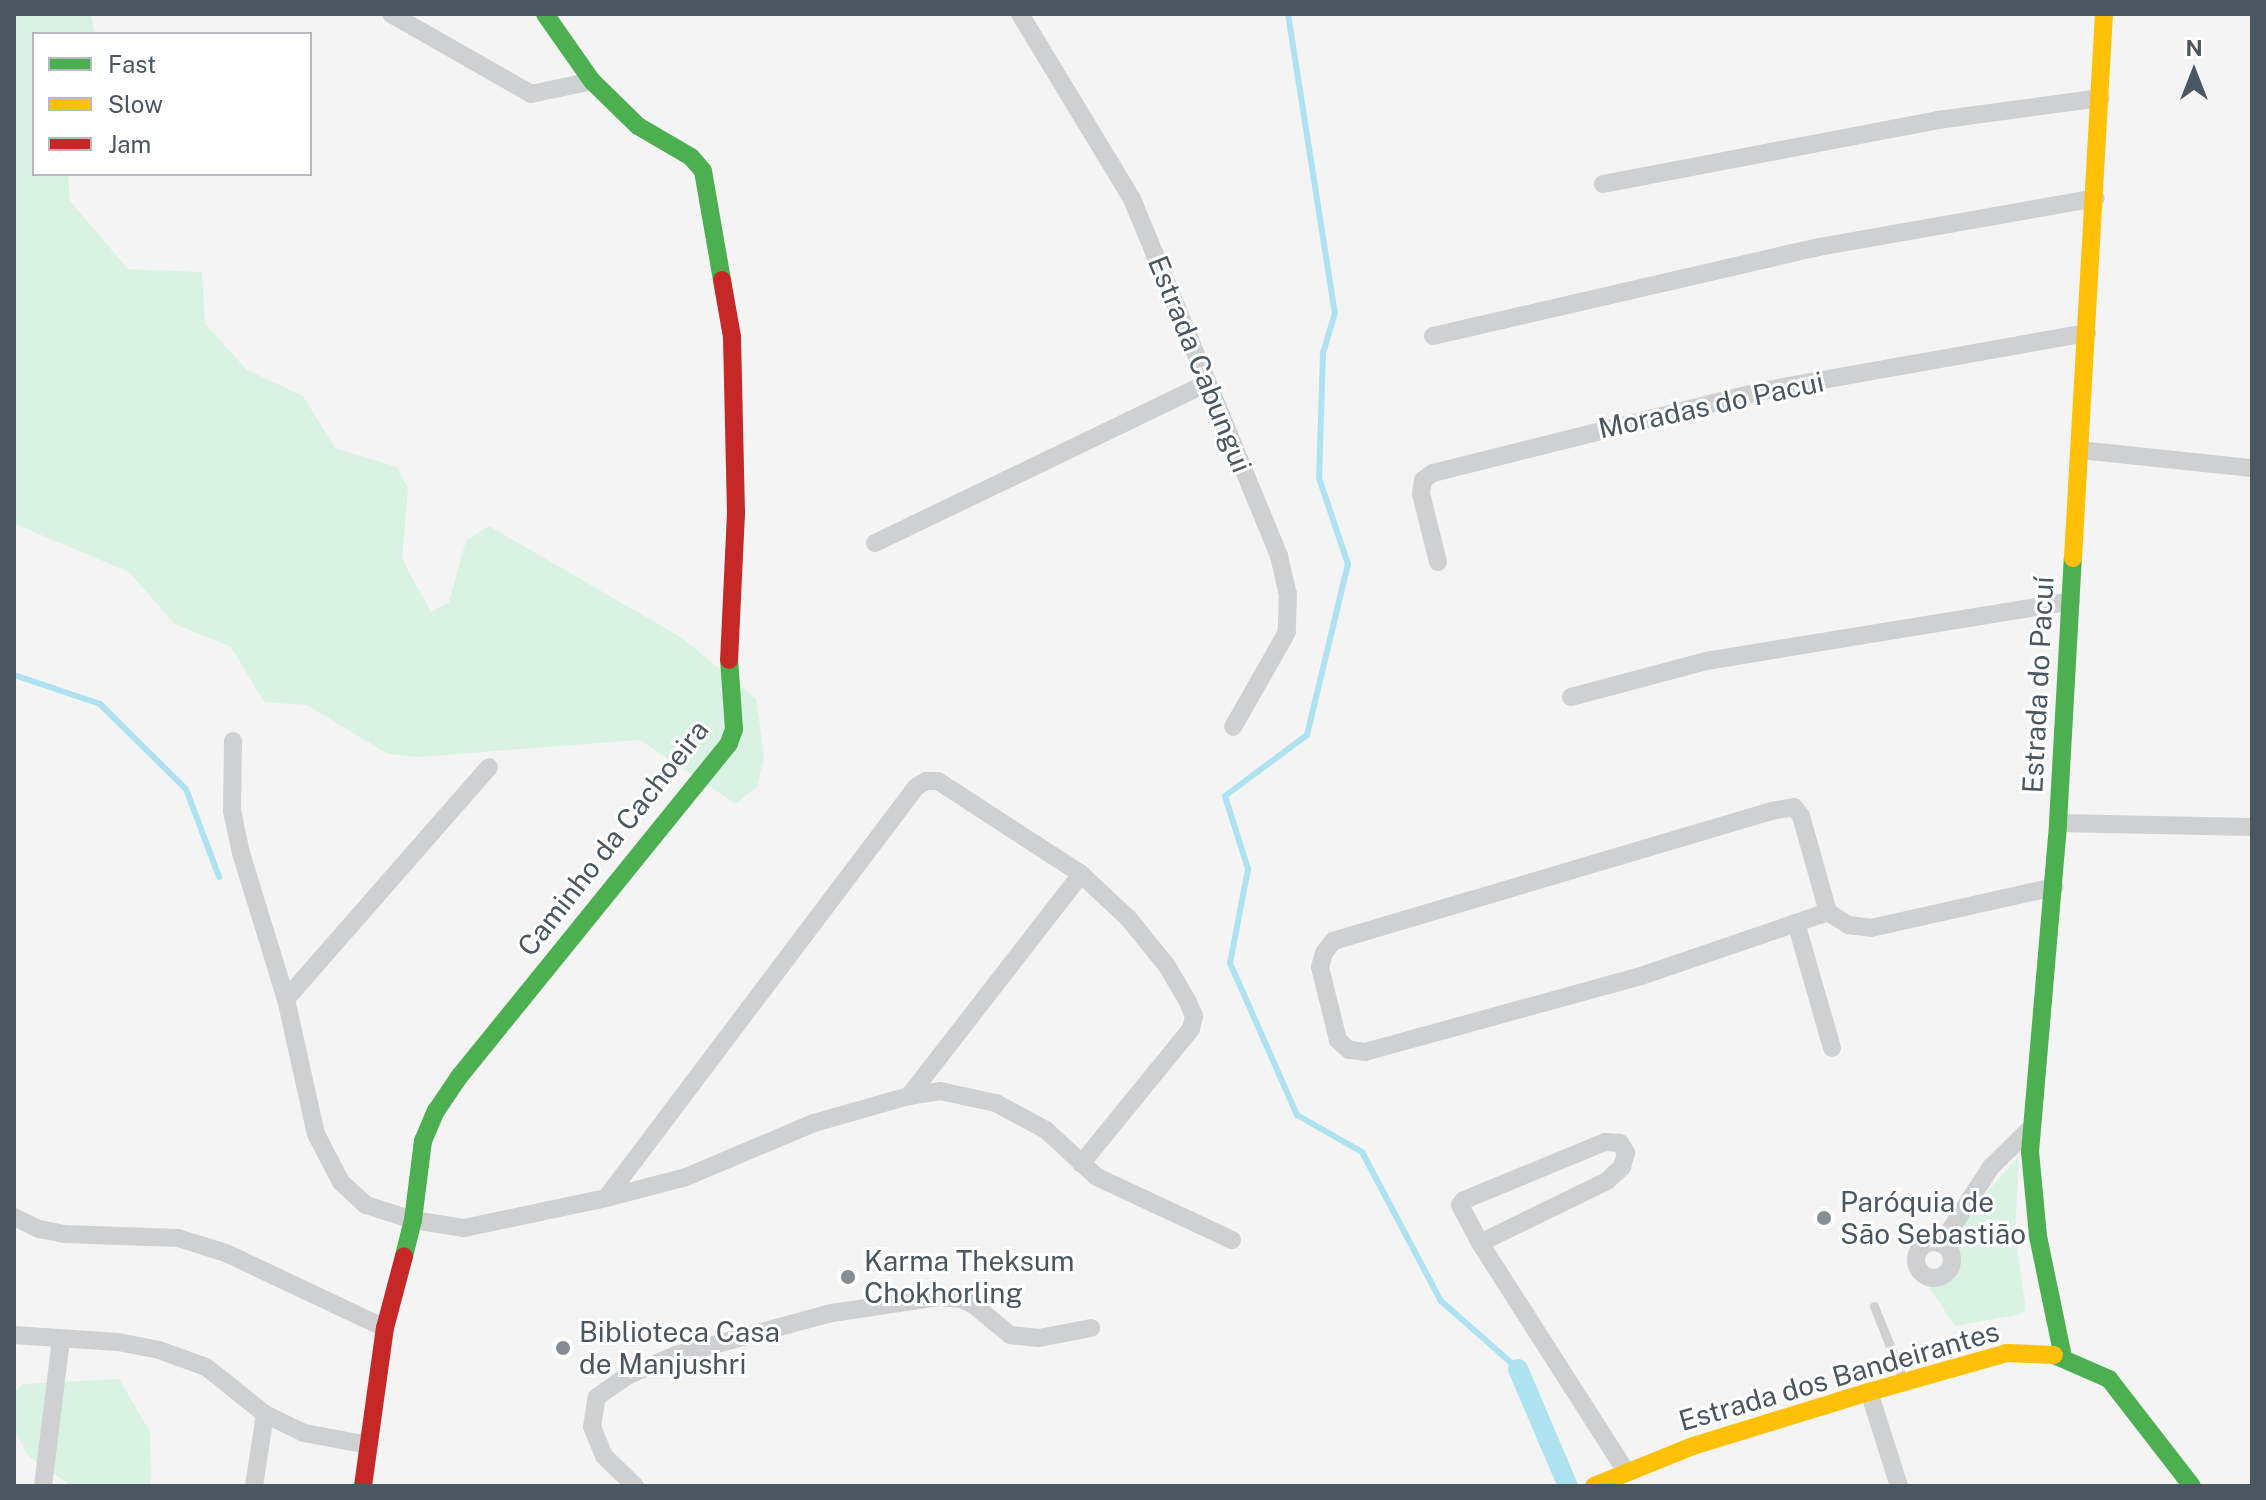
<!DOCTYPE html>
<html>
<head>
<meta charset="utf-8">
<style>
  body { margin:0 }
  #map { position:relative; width:2266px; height:1500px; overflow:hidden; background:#f4f4f4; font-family:"Public Sans",sans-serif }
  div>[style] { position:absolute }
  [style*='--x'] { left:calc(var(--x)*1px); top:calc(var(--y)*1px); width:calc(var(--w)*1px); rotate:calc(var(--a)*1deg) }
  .green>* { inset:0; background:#d9f2e3 }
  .stream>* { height:6px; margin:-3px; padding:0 3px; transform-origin:3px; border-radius:3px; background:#aee2f0 }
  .canal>* { height:20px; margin:-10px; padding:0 10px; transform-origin:10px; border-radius:10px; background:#aee2f0 }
  .lane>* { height:9px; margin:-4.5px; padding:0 4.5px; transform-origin:4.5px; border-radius:4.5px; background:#ced0d2 }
  .street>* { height:18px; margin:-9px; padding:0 9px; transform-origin:9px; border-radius:9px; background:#ced0d2 }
  .street>.ring { margin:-9px; padding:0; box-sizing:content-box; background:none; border:18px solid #ced0d2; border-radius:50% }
  .fast>* { height:18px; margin:-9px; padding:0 9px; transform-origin:9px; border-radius:9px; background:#4caf50 }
  .slow>* { height:18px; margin:-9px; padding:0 9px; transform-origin:9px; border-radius:9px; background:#ffc107 }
  .jam>* { height:18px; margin:-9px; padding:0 9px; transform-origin:9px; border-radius:9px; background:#c62828 }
  .dots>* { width:22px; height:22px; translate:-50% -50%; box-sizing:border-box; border:4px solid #fff; border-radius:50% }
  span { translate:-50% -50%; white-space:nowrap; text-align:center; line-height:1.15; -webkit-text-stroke:6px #fff; paint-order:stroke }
  .street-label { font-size:28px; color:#4a5661 }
  .poi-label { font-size:28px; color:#4a5661 }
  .left { translate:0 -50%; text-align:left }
  .frame { position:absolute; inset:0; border:16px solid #4a5661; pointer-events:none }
  .legend { position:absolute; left:32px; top:32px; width:280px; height:144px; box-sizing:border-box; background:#fff; border:2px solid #b7bbc0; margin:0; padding:10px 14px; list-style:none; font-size:24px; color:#4a5661 }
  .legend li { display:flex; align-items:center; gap:16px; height:40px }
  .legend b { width:40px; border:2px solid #b7bbc0 }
  .north { position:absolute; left:2154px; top:32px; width:80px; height:80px; -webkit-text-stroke:6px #fff; paint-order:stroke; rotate:0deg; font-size:22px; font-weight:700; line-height:32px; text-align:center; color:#4a5661 }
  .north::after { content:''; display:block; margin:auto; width:28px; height:36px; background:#4a5661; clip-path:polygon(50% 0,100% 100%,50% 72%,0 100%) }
</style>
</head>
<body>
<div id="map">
  <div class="green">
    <i style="clip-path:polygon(14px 14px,91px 14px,95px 34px,34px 34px,34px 174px,68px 174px,70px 201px,128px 269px,202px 272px,205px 324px,247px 370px,303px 396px,335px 448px,397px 467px,408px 488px,402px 559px,431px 612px,449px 602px,466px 541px,489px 526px,682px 638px,756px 699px,764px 756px,757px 787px,736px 804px,640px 740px,418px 757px,388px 754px,307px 705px,264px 702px,231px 647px,175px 624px,129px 572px,15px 524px)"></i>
    <i style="clip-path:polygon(2019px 1156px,2015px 1234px,2026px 1310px,2021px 1314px,1955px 1326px,1927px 1284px,1945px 1280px,1954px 1273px,1958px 1260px,1955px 1238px,1979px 1201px)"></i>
    <i style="clip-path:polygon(119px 1379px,150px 1432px,151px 1486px,72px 1486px,28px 1456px,14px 1429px,14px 1392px,23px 1384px)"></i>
  </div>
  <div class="stream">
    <i style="--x:1288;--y:14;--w:303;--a:81.1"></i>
    <i style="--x:1335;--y:313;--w:42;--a:106.7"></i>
    <i style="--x:1323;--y:353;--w:125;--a:91.8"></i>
    <i style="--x:1319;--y:478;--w:91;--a:71.4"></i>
    <i style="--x:1348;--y:564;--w:176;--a:103.5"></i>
    <i style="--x:1307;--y:735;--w:102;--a:143.4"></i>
    <i style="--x:1225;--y:796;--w:77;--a:72.5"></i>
    <i style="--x:1248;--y:869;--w:96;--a:100.8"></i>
    <i style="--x:1230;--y:963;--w:166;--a:66.2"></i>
    <i style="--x:1297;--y:1115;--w:75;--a:29.6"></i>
    <i style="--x:1362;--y:1152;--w:169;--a:62.1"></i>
    <i style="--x:1441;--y:1301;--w:103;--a:41.4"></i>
    <i style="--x:14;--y:675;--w:91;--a:18.6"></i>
    <i style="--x:100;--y:704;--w:121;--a:44.7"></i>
    <i style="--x:186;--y:789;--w:94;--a:69.4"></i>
  </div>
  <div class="canal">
    <i style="--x:1518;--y:1369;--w:127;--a:66.9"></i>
  </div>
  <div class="lane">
    <i style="--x:1874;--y:1306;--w:81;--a:68.2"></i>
  </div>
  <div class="street">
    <i style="--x:391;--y:14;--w:161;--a:29.7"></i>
    <i style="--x:531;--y:94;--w:62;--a:-12"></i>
    <i style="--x:1020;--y:14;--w:216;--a:58.8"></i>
    <i style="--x:1132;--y:199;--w:386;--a:67.6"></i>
    <i style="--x:1279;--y:556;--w:39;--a:77"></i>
    <i style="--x:1288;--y:594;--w:38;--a:92"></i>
    <i style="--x:1287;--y:632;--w:109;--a:119.6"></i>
    <i style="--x:1603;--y:184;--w:341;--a:-10.8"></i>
    <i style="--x:1938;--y:120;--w:164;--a:-7.7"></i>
    <i style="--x:1433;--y:336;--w:396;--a:-13"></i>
    <i style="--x:1819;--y:247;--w:281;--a:-10"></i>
    <i style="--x:2080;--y:450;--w:173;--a:6"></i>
    <i style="--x:875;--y:543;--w:369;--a:-25.7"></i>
    <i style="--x:1438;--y:562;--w:70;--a:-104"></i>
    <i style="--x:1421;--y:494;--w:14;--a:-82"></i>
    <i style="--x:1423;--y:480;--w:12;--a:-35"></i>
    <i style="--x:1433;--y:473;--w:338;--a:-14"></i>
    <i style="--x:1761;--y:391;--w:331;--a:-10.1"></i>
    <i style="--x:1571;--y:697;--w:140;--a:-14.9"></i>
    <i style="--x:1706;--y:661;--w:370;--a:-9.3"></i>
    <i style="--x:233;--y:741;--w:70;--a:90.8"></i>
    <i style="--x:232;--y:811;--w:43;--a:77.9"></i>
    <i style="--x:241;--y:853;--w:153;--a:72.9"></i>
    <i style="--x:286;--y:999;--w:138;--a:77.5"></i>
    <i style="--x:316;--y:1134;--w:54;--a:62.5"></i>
    <i style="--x:341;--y:1182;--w:34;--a:43"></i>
    <i style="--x:366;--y:1205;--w:49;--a:17.7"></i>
    <i style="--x:413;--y:1220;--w:52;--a:8.9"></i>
    <i style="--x:464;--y:1228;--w:145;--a:-11.9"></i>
    <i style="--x:606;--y:1198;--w:83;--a:-14.7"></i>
    <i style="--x:686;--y:1177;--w:139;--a:-22.9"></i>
    <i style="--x:814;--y:1123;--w:99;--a:-15.9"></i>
    <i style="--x:909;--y:1096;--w:31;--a:-9"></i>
    <i style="--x:940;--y:1091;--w:57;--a:12.1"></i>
    <i style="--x:996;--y:1103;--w:57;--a:28.4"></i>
    <i style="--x:1046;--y:1130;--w:69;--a:42.7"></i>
    <i style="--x:1097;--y:1177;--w:149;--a:25"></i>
    <i style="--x:2058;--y:823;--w:194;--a:1.2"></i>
    <i style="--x:1828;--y:912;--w:198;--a:161.1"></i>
    <i style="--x:1641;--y:976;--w:285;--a:164.6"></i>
    <i style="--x:1366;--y:1052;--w:17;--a:-173"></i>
    <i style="--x:1349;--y:1050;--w:15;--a:-138"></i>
    <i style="--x:1338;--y:1040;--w:75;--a:-103.9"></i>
    <i style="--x:1320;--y:967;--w:15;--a:-74"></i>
    <i style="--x:1324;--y:953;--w:15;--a:-53"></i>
    <i style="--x:1333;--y:941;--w:457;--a:-16.5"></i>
    <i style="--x:1771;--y:811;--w:23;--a:-10"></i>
    <i style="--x:1794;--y:807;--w:11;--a:52"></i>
    <i style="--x:1801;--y:816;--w:100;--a:74.3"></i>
    <i style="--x:1828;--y:912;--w:24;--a:33"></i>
    <i style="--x:1848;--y:925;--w:23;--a:7"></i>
    <i style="--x:1871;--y:928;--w:188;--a:-12.6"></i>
    <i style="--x:1796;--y:923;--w:130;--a:73.9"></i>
    <i style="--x:286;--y:999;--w:308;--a:-48.8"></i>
    <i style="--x:909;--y:1096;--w:281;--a:-52.2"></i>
    <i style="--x:606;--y:1198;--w:515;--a:-52.97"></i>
    <i style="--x:916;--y:787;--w:12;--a:-31"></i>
    <i style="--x:926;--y:781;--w:12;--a:0"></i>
    <i style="--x:938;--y:781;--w:171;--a:33"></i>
    <i style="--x:1081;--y:874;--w:66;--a:43.2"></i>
    <i style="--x:1129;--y:919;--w:60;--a:51"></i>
    <i style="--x:1167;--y:966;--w:42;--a:59.7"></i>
    <i style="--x:1188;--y:1002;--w:15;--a:67"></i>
    <i style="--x:1194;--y:1016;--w:13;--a:103"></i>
    <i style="--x:1191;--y:1029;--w:174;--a:129.2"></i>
    <i style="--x:14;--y:1217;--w:28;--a:26"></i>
    <i style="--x:39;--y:1229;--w:25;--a:11"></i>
    <i style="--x:64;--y:1234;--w:114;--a:2"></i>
    <i style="--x:178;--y:1238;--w:50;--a:17.4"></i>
    <i style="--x:226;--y:1253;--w:176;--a:25.3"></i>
    <i class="ring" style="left:1916px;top:1242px;width:18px;height:18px"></i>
    <i style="--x:1480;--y:1243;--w:141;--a:-26"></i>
    <i style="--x:1607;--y:1181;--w:21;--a:-43"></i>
    <i style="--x:1622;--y:1167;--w:15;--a:-74"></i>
    <i style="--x:1626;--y:1153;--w:12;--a:-121"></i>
    <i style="--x:1620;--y:1143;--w:15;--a:-176"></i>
    <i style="--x:1605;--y:1142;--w:152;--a:157.6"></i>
    <i style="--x:1464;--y:1200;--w:6;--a:129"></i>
    <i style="--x:1460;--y:1205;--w:43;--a:62.2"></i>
    <i style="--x:1480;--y:1243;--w:271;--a:57.4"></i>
    <i style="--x:1941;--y:1244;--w:92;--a:-57"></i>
    <i style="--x:1991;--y:1167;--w:57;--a:-44.3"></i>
    <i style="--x:14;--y:1335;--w:104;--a:3.9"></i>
    <i style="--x:118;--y:1342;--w:42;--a:11"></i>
    <i style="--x:159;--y:1350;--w:50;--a:19.9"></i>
    <i style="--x:206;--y:1367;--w:75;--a:38.5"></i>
    <i style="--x:265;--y:1414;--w:43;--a:26"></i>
    <i style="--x:304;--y:1433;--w:65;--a:10.6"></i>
    <i style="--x:1869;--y:1392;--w:99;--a:72.3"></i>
    <i style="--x:43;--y:1486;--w:147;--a:-83"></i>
    <i style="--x:254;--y:1486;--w:73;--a:-81.3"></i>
    <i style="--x:635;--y:1486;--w:43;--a:-135.9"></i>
    <i style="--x:604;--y:1456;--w:31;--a:-112"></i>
    <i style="--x:592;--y:1427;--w:30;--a:-81"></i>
    <i style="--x:597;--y:1397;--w:39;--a:-35"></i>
    <i style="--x:629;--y:1375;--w:51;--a:-23.1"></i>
    <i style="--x:676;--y:1355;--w:162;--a:-15.1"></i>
    <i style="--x:832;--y:1313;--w:108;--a:-8.5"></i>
    <i style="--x:939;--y:1297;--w:23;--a:5"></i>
    <i style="--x:962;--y:1299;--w:15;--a:28"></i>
    <i style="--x:975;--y:1306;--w:45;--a:39.6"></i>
    <i style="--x:1010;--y:1335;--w:29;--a:6"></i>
    <i style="--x:1039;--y:1338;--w:53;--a:-10.9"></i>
  </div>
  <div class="fast">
    <i style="--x:545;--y:14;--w:82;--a:55"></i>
    <i style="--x:592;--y:81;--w:64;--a:44.4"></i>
    <i style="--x:638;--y:126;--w:61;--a:30.3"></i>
    <i style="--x:691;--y:157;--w:18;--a:49"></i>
    <i style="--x:703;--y:171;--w:111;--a:80.1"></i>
    <i style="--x:404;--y:1256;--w:37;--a:-76"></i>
    <i style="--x:413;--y:1220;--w:80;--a:-82.8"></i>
    <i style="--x:423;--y:1141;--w:33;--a:-67"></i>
    <i style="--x:436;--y:1111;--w:41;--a:-55.9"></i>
    <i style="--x:459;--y:1077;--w:429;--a:-51"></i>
    <i style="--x:729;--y:743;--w:15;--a:-70"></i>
    <i style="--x:734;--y:729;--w:69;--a:-94.1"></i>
    <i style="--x:2054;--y:1355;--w:60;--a:23.6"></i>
    <i style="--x:2109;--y:1379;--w:135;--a:52.2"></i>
    <i style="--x:2063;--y:1357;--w:124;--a:-101.7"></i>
    <i style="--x:2038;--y:1236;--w:84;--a:-95.4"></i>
    <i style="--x:2030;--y:1152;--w:330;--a:-85.1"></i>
    <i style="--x:2058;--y:823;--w:265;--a:-86.8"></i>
  </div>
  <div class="slow">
    <i style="--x:2073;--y:558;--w:545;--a:-86.74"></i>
    <i style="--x:1594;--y:1486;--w:107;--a:-22"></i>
    <i style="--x:1693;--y:1446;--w:184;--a:-17.1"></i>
    <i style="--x:1869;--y:1392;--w:143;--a:-15.8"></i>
    <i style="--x:2007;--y:1353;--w:47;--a:2.4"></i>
  </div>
  <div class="jam">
    <i style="--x:722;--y:280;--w:58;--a:80"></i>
    <i style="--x:732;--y:337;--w:176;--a:88.7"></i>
    <i style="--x:736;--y:513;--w:147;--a:92.7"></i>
    <i style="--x:363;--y:1486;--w:160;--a:-82.1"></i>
    <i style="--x:385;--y:1328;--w:74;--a:-75.2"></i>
  </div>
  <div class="dots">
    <i style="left:1824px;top:1218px;background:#868d94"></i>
    <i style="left:848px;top:1277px;background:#868d94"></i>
    <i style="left:563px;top:1348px;background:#868d94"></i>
  </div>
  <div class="street-label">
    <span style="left:1200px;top:364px;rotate:68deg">Estrada Cabungui</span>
    <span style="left:1711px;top:405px;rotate:-12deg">Moradas do Pacui</span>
    <span style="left:2038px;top:685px;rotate:-87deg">Estrada do Pacuí</span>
    <span style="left:613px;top:838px;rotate:-52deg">Caminho da Cachoeira</span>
    <span style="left:1839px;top:1376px;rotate:-16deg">Estrada dos Bandeirantes</span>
  </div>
  <div class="poi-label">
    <span class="left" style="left:1840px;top:1218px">Paróquia de<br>São Sebastião</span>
    <span class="left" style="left:864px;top:1277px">Karma Theksum<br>Chokhorling</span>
    <span class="left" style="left:579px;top:1348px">Biblioteca Casa<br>de Manjushri</span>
  </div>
  <div class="frame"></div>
  <ul class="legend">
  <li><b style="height:10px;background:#4caf50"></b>Fast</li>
  <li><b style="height:10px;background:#ffc107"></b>Slow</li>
  <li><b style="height:10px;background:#c62828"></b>Jam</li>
  </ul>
  <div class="north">N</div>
</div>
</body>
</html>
